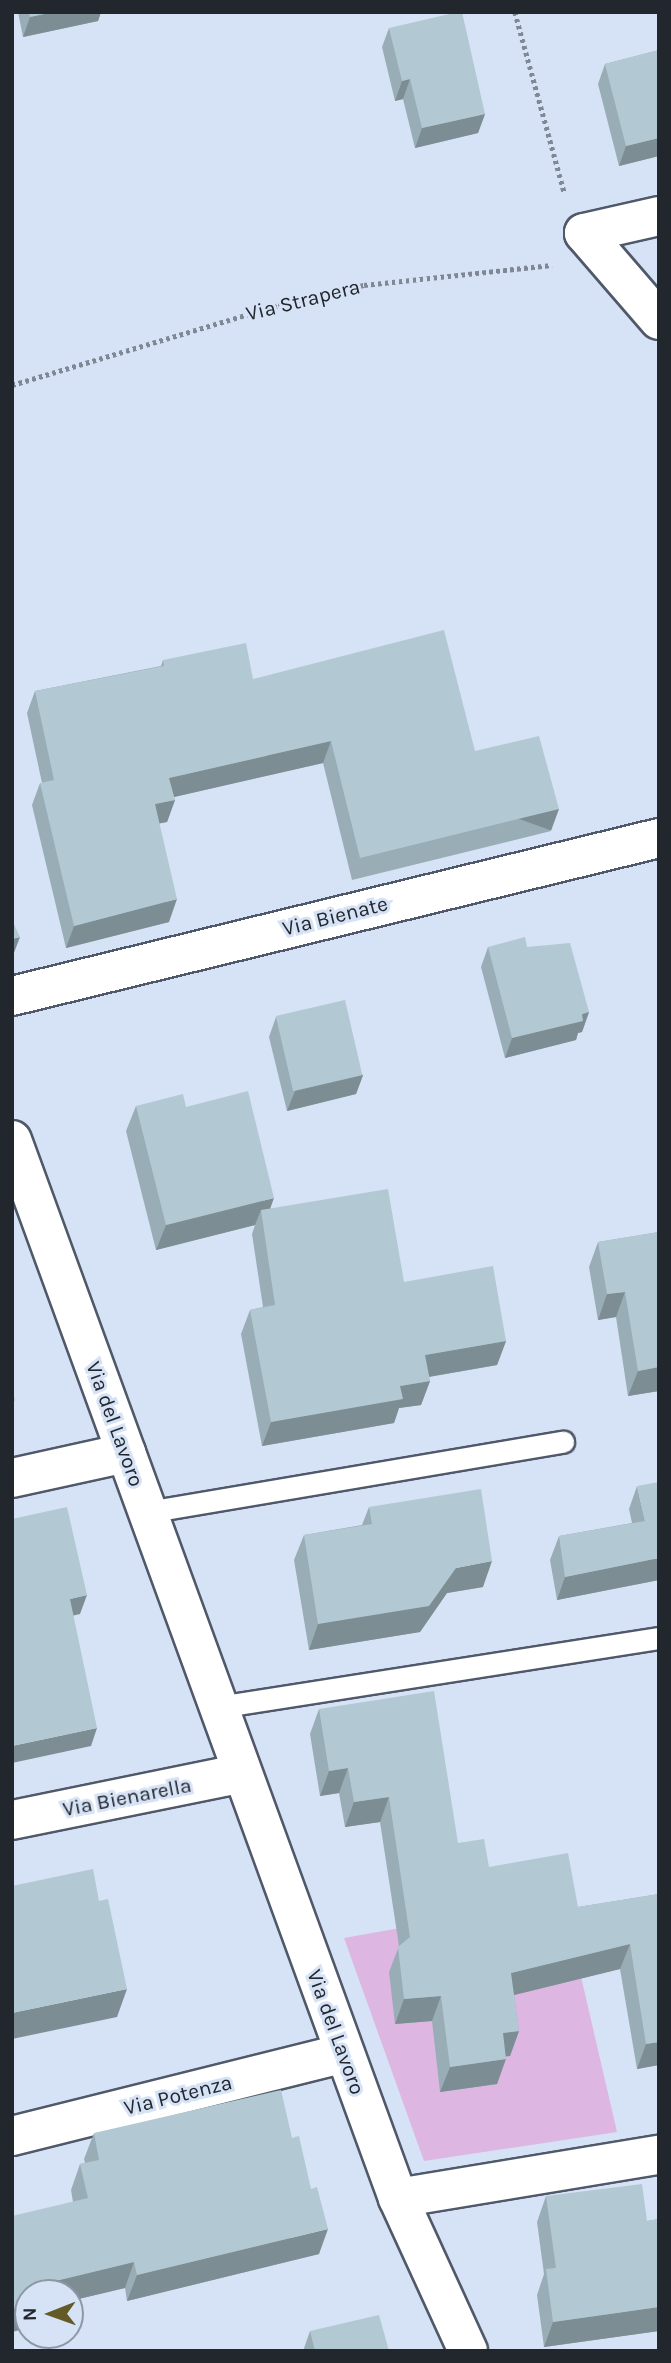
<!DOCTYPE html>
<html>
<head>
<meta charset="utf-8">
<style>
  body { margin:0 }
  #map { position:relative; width:671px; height:2363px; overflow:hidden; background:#d6e2f5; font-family:Karla,sans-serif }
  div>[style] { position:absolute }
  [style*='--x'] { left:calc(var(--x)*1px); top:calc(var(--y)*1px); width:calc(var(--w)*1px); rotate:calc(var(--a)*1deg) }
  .green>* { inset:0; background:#ddb7e1 }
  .path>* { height:4.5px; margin-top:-2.25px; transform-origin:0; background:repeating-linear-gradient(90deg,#7f8895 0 3.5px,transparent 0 7px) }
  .roads { filter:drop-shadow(2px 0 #4f5969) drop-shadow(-2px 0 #4f5969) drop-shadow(0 2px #4f5969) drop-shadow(0 -2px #4f5969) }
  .service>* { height:21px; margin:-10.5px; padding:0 10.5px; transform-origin:10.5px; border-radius:10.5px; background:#fff }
  .minor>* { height:38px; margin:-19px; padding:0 19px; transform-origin:19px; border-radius:19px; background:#fff }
  .wall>* { inset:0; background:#99adb6 }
  .shaded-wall>* { inset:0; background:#7d8d94; transform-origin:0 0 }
  .building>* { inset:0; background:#b2c9d4; transform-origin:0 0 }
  span { translate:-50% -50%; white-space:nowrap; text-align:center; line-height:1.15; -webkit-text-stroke:6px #d6e2f5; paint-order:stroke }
  .street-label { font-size:21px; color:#22272e }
  .frame { position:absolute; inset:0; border:14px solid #22272e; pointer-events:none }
  .north { position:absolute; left:14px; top:2279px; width:70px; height:70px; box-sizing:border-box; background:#d6e2f5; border:2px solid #8e97a5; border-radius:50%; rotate:269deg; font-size:19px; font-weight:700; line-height:28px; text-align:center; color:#22272e }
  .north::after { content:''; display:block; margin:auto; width:24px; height:32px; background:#635a26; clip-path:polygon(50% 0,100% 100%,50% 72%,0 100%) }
</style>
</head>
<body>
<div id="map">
  <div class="green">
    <i style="clip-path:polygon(563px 1899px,617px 2132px,424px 2161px,344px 1938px)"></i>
  </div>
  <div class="path">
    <i style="--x:515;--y:12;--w:186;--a:74.7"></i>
    <i style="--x:12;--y:385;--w:278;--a:-16.7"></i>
    <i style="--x:278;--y:305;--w:88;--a:-13.1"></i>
    <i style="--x:364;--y:285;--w:189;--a:-6.1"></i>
  </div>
  <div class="roads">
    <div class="service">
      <i style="--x:147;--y:1512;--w:422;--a:-9.6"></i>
      <i style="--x:218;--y:1707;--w:446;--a:-8.9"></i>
    </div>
    <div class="minor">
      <i style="--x:659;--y:216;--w:77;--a:167.2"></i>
      <i style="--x:584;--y:233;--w:115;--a:49.2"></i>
      <i style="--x:12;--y:996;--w:666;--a:-13.72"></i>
      <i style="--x:12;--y:1140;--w:1126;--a:69.96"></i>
      <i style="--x:398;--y:2198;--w:168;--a:65.4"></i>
      <i style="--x:12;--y:1478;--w:117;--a:-12.4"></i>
      <i style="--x:12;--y:1820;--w:235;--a:-11.5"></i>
      <i style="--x:12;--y:2136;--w:342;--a:-14"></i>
      <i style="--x:398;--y:2198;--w:265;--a:-9.4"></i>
    </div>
  </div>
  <div class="wall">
    <i style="clip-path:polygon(18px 12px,101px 12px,98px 21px,23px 37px)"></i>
    <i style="clip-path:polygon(389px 28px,485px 114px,478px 133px,415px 148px,403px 99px,395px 101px,382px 47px)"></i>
    <i style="clip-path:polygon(659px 50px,659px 156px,619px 166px,598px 84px,605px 64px)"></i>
    <i style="clip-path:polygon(163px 660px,253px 679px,475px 751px,551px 831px,352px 880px,323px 763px,174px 797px,175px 800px,167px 822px,159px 823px,169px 922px,66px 948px,32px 805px,40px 783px,42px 783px,27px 713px,35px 691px,161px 666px)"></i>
    <i style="clip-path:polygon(488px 947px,527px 947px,589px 1012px,582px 1032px,578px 1033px,576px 1040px,505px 1058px,481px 967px)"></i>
    <i style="clip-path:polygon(276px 1017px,363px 1075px,356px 1094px,287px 1111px,269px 1037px)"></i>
    <i style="clip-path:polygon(136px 1106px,186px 1107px,270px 1208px,404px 1282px,506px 1341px,497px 1365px,429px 1377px,430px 1381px,421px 1405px,399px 1408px,394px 1423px,262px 1446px,241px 1334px,250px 1310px,263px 1307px,252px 1234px,255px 1225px,156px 1250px,126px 1131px)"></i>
    <i style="clip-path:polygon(659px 1232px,659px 1391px,628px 1396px,616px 1317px,598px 1320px,589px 1267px,598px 1242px)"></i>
    <i style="clip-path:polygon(637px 1486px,659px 1580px,557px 1600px,550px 1560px,559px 1536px,632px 1523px,629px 1509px)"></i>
    <i style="clip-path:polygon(369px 1507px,483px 1587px,447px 1593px,420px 1632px,309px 1650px,294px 1560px,304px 1535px,362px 1525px)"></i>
    <i style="clip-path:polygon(319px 1709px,458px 1843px,489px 1867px,578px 1907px,659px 1894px,659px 2065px,637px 2069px,620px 1969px,514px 1995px,519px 2031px,510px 2056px,506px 2056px,497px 2084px,440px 2092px,432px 2021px,395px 2024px,389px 1972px,399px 1946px,380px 1822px,345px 1827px,339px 1793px,320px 1796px,310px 1734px)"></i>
    <i style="clip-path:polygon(94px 2133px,319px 2254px,127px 2301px,125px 2288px,70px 2301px,70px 2293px,28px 2293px,73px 2202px,71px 2190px,80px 2164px,85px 2163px,84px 2159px)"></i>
    <i style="clip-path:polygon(546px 2196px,647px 2221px,659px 2219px,659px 2331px,544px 2347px,537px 2295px,544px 2274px,537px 2222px)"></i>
    <i style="clip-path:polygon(310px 2331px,389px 2351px,303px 2351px)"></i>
  </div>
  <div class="shaded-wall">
    <i style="clip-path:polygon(54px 12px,101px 12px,98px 21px,23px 37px,30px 17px)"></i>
    <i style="clip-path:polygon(410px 79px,403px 99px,395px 101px,402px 81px)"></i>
    <i style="clip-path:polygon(485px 114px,478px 133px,415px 148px,422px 128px)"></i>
    <i style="clip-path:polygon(659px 138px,659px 156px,619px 166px,626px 146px)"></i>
    <i style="clip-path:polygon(331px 741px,323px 763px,161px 800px,169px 778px)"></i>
    <i style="clip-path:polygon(175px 800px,167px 822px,147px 826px,155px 804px)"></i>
    <i style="left:559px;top:809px;width:23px;height:205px;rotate:110deg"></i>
    <i style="clip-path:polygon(177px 899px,169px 922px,66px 948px,74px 926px)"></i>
    <i style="clip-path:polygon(20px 937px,12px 958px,12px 939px)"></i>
    <i style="clip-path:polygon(589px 1012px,582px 1032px,578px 1033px,576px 1040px,505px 1058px,512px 1038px)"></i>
    <i style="clip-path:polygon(363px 1075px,356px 1094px,287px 1111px,295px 1091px)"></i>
    <i style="clip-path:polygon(274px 1198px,265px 1223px,261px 1210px,255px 1225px,156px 1250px,166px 1225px)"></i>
    <i style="clip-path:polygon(625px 1292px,616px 1317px,598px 1320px,607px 1294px)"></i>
    <i style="clip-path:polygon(506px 1341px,497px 1365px,416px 1379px,425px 1355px)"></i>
    <i style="clip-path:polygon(659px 1367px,659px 1391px,628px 1396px,638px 1371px)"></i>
    <i style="clip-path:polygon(430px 1381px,421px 1405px,399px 1408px,394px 1423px,262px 1446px,271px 1422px,400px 1386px)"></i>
    <i style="clip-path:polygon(659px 1558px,659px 1580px,557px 1600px,565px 1577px)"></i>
    <i style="clip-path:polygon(492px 1561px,483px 1587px,447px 1593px,420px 1632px,309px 1650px,318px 1624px,456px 1568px)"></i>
    <i style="clip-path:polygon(87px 1595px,80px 1614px,63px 1618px,70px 1599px)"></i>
    <i style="clip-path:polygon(97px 1728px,91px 1746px,12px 1763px,12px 1746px)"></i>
    <i style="clip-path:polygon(348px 1768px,339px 1793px,320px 1796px,329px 1771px)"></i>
    <i style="clip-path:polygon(389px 1797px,380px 1822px,345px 1827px,354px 1802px)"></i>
    <i style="clip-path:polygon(630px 1944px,620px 1969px,502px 1998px,511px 1973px)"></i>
    <i style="clip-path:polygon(127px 1989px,117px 2017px,12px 2039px,12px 2013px)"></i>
    <i style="clip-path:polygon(441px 1996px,432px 2021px,395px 2024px,404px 1999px)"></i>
    <i style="clip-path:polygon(519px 2031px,510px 2056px,494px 2058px,503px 2033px)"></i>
    <i style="clip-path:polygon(659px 2042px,659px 2065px,637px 2069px,646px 2044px)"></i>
    <i style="clip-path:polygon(506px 2059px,497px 2084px,440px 2092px,450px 2067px)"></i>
    <i style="clip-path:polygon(328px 2229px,319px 2254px,127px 2301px,137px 2275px)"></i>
    <i style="clip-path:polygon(134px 2262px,125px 2288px,70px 2301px,70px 2293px,37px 2293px,39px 2285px)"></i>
    <i style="clip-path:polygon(28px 2305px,28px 2328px,12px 2332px,12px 2309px)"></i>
    <i style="clip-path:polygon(659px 2307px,659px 2331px,544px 2347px,553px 2322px)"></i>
  </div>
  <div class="building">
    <i style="clip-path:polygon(29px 12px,54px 12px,30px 17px)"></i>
    <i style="clip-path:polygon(458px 12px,462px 12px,485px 114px,422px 128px,410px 79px,402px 81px,389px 28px)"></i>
    <i style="clip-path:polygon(659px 50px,659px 138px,626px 146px,605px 64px)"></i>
    <i style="clip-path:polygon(444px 630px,475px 751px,539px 736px,559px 809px,360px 858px,331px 741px,169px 778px,175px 800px,155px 804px,177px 899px,74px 926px,40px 783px,54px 780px,35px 691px,164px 666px,163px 660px,246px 643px,253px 679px)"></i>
    <i style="clip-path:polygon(12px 920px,20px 937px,12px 939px)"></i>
    <i style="clip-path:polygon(525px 937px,527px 947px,570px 943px,589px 1012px,582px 1014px,583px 1021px,512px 1038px,488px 947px)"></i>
    <i style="left:345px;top:1000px;width:77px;height:71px;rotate:77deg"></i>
    <i style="clip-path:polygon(248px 1091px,274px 1198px,166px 1225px,136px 1106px,183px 1094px,186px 1107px)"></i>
    <i style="clip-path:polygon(388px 1189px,404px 1282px,493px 1266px,506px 1341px,425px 1355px,430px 1381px,400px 1386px,403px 1399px,271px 1422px,250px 1310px,275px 1305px,261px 1210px)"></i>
    <i style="clip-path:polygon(659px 1232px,659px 1367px,638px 1371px,625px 1292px,607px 1294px,598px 1242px)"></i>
    <i style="clip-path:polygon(12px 1387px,15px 1401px,12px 1402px)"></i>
    <i style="clip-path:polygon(659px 1482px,659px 1558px,565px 1577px,559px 1536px,645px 1521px,637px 1486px)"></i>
    <i style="clip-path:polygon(481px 1489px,492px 1561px,456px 1568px,429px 1606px,318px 1624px,304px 1535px,372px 1524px,369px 1507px)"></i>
    <i style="clip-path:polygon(67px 1507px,87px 1595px,70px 1599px,97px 1728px,12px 1746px,12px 1519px)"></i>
    <i style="clip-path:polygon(434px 1691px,458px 1843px,484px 1839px,489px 1867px,568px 1853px,578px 1907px,659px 1894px,659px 2042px,646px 2044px,630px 1944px,511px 1973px,519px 2031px,503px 2033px,506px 2059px,450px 2067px,441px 1996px,404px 1999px,398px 1947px,410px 1937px,389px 1797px,354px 1802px,348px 1768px,329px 1771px,319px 1709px)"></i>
    <i style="clip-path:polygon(93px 1869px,99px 1901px,108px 1899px,127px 1989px,12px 2013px,12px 1886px)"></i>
    <i style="clip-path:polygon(281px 2090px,292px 2138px,299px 2136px,311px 2189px,317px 2187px,328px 2229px,137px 2275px,134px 2262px,39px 2285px,41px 2293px,28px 2293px,28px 2305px,12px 2309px,12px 2216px,88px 2198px,80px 2164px,99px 2160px,94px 2133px)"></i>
    <i style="clip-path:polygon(642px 2184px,647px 2221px,659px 2219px,659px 2307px,553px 2322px,546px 2269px,556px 2268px,546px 2196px)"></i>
    <i style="clip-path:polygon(379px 2315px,389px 2351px,315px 2351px,310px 2331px)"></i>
  </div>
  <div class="street-label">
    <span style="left:303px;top:300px;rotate:-14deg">Via Strapera</span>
    <span style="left:335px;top:916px;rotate:-14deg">Via Bienate</span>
    <span style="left:115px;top:1424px;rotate:70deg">Via del Lavoro</span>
    <span style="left:127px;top:1797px;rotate:-11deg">Via Bienarella</span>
    <span style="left:336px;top:2032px;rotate:70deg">Via del Lavoro</span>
    <span style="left:178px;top:2095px;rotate:-14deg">Via Potenza</span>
  </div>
  <div class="frame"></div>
  <div class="north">N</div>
</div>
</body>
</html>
